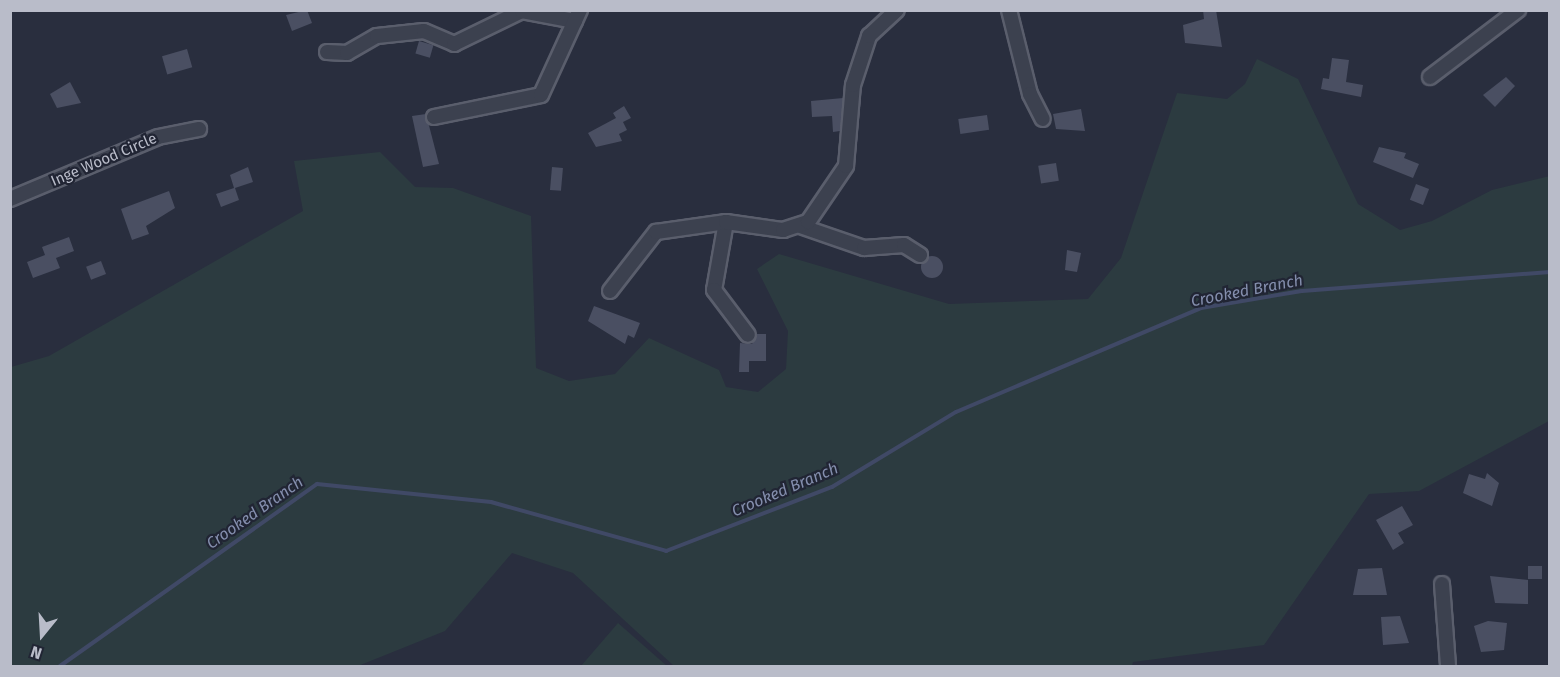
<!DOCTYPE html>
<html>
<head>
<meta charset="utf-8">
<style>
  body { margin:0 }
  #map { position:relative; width:1560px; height:677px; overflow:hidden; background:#292e3e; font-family:"Fira Sans",sans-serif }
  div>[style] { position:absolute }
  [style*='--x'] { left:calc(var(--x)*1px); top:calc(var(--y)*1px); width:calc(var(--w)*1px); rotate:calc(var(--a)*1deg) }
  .green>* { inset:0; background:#2c3b40 }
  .stream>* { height:4px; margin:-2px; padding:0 2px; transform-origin:2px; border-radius:2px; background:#404966 }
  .building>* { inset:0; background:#4a4f62; transform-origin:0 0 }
  .round { border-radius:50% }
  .roads { filter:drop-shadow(2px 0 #5a5e6c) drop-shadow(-2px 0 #5a5e6c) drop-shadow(0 2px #5a5e6c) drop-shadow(0 -2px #5a5e6c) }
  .minor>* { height:14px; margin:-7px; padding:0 7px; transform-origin:7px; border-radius:7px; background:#3c414f }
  span { translate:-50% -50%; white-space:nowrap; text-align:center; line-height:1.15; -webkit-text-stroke:4.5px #212534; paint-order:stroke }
  .street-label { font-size:15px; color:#b9bcc9 }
  .water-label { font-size:16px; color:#848ead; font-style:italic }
  .frame { position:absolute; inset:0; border:12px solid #b9bcc9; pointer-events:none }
  .north { position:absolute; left:12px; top:605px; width:60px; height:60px; -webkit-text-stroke:4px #212534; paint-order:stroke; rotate:198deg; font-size:16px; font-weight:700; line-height:24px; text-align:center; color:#b9bcc9 }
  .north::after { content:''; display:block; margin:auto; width:21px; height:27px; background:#b9bcc9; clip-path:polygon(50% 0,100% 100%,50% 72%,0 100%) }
</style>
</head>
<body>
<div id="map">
  <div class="green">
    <i style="clip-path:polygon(1257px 59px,1298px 79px,1358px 204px,1400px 230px,1432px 221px,1492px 190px,1550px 176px,1549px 421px,1419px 491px,1369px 494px,1264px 645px,1133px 662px,1132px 666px,674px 666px,573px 573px,512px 553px,445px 631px,358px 666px,11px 666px,11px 367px,49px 356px,303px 211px,294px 161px,380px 152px,415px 187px,453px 188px,531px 216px,536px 368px,569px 381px,615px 374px,649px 338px,719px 370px,726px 387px,758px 392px,786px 369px,788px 331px,757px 269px,779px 254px,949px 304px,1088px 299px,1121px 258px,1177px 93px,1227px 99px,1245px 84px)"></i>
    <i style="clip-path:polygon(618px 623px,667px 666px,581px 666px)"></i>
  </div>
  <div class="stream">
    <i style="--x:60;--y:666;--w:315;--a:-35.3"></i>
    <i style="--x:317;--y:484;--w:175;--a:5.9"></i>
    <i style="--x:491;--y:502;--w:182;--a:15.6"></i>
    <i style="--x:666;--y:551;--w:178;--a:-21.1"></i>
    <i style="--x:832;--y:487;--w:145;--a:-31.2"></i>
    <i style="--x:956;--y:412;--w:266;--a:-23"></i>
    <i style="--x:1201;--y:308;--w:102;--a:-9.6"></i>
    <i style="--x:1302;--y:291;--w:249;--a:-4.4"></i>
  </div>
  <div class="building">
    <i style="clip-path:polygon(307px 10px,312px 23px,292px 31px,286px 15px)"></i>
    <i style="clip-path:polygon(1203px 10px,1216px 10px,1222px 47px,1185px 43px,1183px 25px,1204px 19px)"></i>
    <i style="left:419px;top:41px;width:15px;height:13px;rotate:16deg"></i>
    <i style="left:187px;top:49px;width:19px;height:26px;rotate:74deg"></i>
    <i style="clip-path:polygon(1332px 58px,1349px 60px,1346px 82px,1363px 85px,1361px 97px,1321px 89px,1323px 78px,1329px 79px)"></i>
    <i style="clip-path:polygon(1506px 77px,1515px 86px,1495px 107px,1483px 95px)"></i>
    <i style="clip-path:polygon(70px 82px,81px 103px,57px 108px,50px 94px)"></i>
    <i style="clip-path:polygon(843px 98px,840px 131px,833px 132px,832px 116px,812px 117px,811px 101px)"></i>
    <i style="clip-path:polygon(624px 106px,631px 118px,623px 122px,627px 130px,619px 134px,622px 141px,596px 147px,588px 133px,616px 118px,613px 113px)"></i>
    <i style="clip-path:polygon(1081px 109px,1085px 131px,1056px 129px,1053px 114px)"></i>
    <i style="clip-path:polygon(426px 114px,439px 164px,423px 167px,412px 116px)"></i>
    <i style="left:987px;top:115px;width:15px;height:29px;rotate:82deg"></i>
    <i style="clip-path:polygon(1379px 147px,1406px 153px,1404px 158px,1419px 164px,1413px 178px,1373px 162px)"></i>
    <i style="left:1056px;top:163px;width:18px;height:18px;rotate:81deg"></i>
    <i style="clip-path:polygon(248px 167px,253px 182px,235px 188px,239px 200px,221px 207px,216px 194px,234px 188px,230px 175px)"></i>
    <i style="left:552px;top:167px;width:11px;height:23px;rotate:5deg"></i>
    <i style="left:1416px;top:184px;width:14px;height:17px;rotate:21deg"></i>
    <i style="clip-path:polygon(169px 191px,175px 208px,146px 226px,149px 234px,132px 240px,121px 209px)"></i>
    <i style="clip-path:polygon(69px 237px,74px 251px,56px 258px,60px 268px,33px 278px,27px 262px,45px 255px,42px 247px)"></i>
    <i style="clip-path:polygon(1067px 250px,1081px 253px,1077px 272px,1065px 270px)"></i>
    <i class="round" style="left:921px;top:256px;width:22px;height:22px"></i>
    <i style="left:101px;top:261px;width:14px;height:16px;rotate:69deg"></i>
    <i style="clip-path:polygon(594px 306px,640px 323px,634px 338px,628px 335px,625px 344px,588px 321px)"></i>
    <i style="clip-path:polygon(757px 334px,766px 334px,766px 361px,749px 361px,749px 372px,739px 372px,740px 343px,752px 344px)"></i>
    <i style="clip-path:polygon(1487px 473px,1499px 483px,1492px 506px,1463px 493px,1469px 474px,1485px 479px)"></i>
    <i style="clip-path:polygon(1402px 506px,1413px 525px,1398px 533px,1404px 543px,1393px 550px,1376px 520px)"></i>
    <i style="left:1528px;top:566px;width:14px;height:13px"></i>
    <i style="clip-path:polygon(1382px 568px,1387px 595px,1353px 595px,1358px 569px)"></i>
    <i style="clip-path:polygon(1490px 576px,1528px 580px,1528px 604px,1495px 603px)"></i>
    <i style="clip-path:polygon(1400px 616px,1409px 643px,1383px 645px,1381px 617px)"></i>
    <i style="clip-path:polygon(1488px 621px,1507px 623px,1504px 650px,1481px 652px,1474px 626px)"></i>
  </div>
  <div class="roads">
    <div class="minor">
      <i style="--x:1009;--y:10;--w:87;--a:76"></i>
      <i style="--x:1030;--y:94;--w:28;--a:63"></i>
      <i style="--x:327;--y:52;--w:20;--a:3"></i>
      <i style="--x:347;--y:53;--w:34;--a:-30"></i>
      <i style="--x:377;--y:36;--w:47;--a:-6.1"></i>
      <i style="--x:424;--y:31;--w:33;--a:23"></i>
      <i style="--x:454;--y:44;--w:76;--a:-25.9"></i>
      <i style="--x:522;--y:11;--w:54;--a:10.7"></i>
      <i style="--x:1430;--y:77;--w:111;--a:-37.3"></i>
      <i style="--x:434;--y:117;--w:109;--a:-11.6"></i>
      <i style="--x:541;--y:95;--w:94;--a:-65.4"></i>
      <i style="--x:10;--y:199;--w:160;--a:-22.7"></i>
      <i style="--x:158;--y:137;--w:42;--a:-11"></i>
      <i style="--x:726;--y:222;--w:69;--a:100"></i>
      <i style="--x:714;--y:290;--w:56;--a:52.9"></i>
      <i style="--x:800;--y:226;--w:68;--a:19"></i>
      <i style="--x:864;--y:248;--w:40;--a:-4.3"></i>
      <i style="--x:904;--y:245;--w:19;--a:32"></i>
      <i style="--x:610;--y:291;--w:75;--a:-52.1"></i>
      <i style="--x:656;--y:232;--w:71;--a:-8.1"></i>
      <i style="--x:726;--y:222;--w:58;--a:8"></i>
      <i style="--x:783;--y:230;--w:26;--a:-18"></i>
      <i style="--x:808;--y:222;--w:68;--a:-55.8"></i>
      <i style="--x:846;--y:166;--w:81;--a:-85.1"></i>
      <i style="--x:853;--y:85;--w:52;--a:-71.9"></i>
      <i style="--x:869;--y:36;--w:38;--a:-43"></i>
      <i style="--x:1442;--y:584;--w:82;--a:85.8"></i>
    </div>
  </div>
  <div class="street-label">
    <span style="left:104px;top:160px;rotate:-23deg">Inge Wood Circle</span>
  </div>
  <div class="water-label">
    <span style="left:1247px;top:291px;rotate:-11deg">Crooked Branch</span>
    <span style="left:785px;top:490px;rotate:-23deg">Crooked Branch</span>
    <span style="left:255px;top:513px;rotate:-35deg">Crooked Branch</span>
  </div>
  <div class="frame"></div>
  <div class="north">N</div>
</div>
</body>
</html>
